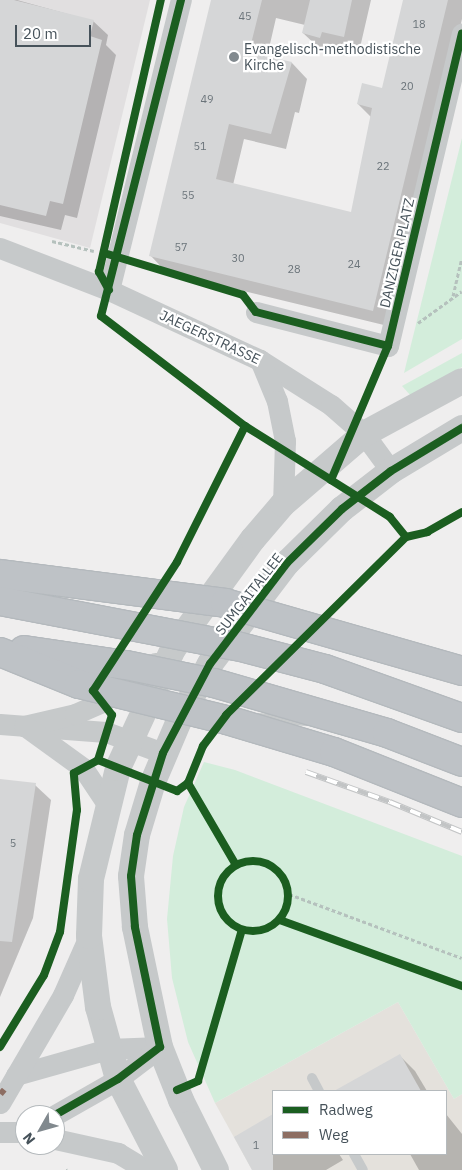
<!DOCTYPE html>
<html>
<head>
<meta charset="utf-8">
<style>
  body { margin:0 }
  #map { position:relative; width:462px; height:1170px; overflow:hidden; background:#efeeee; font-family:"IBM Plex Sans",sans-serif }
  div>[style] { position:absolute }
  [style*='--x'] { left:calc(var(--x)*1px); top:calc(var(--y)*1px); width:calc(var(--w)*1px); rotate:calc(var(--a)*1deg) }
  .commercial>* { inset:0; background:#e4e1dc }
  .education>* { inset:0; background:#e1dfe0 }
  .green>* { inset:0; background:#d3eddb }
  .shadow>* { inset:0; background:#0003 }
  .building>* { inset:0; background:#d5d6d7 }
  .path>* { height:3px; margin-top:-1.5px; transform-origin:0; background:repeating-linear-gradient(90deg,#b5c1bd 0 4px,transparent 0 6.5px) }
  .service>* { height:10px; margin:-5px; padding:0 5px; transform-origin:5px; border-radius:5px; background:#c6c9ca }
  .minor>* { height:21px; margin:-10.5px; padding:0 10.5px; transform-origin:10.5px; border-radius:10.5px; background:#c6c9ca }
  .tertiary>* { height:26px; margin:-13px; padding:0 13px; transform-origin:13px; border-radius:13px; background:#c6c9ca }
  .rail>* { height:5.5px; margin-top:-2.75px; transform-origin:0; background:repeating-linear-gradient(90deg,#fff 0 11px,#c2c4c5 0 22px); box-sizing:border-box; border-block:1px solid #c2c4c5 }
  .bridges { filter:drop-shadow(1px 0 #b4b9bd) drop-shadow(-1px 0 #b4b9bd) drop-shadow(0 1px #b4b9bd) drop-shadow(0 -1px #b4b9bd) }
  .trunk-bridge>* { height:28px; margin:-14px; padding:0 14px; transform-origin:14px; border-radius:14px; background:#bec2c6 }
  .quiet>* { height:6px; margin-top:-3px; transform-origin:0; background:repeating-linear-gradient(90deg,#8d6e63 0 12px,transparent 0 18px) }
  .cycleway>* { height:8px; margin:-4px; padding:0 4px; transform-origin:4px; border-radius:4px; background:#1b5e20 }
  .cycleway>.ring { margin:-4px; padding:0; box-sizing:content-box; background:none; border:8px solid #1b5e20; border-radius:50% }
  .dots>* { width:14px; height:14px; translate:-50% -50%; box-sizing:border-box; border:2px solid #fff; border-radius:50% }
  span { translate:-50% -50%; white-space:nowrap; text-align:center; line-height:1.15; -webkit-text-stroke:4.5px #fff; paint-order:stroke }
  .number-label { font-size:11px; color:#6b747a }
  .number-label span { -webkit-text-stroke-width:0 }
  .poi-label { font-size:14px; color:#46525a }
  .left { translate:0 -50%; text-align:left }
  .street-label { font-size:14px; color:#46525a }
  .legend { position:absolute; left:272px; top:1090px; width:175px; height:65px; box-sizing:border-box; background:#fff; border:1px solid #b5babd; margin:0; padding:6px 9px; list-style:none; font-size:15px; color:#46525a }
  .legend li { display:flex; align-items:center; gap:10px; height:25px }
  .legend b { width:25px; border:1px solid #b5babd }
  .north { position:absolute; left:15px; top:1105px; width:50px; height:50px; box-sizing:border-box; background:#fff; border:1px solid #b5babd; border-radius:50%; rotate:232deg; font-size:14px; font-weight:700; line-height:20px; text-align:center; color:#46525a }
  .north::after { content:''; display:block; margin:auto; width:18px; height:22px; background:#81898e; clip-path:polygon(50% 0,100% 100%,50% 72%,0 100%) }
  .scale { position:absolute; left:15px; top:25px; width:76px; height:22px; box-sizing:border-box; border:2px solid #46525a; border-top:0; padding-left:6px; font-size:15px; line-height:18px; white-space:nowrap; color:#46525a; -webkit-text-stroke:4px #fff; paint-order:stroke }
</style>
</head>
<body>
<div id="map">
  <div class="commercial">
    <i style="clip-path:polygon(evenodd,398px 1002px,454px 1099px,462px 1094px,462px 1170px,252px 1170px,215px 1103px,398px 1002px,273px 1091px,446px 1091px,446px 1154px,273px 1154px,273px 1091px)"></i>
  </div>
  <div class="education">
    <i style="clip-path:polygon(0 0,150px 0,90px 248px,0 223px)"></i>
  </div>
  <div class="green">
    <i style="clip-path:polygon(462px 138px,462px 339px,404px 373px)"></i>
    <i style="clip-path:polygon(462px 353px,462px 367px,411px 396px,402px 386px)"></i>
    <i style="clip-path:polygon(204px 762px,235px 770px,462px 856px,462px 1094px,454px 1099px,398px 1002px,215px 1103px,188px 1042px,172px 978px,167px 919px,173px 856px,184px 807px)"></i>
  </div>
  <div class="shadow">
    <i style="clip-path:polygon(0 0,17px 0,93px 21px,108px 35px,106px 45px,116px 55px,77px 218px,65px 215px,61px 230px,0 216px)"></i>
    <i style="clip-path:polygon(212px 0,371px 0,359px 52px,337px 47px,336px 52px,319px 48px,303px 33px,305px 25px,276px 18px,267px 57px,292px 63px,307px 79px,299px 113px,295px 112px,286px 149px,244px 139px,233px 185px,352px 214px,372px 118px,358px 104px,383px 90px,404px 0,462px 0,462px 19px,388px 326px,166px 272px,151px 256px)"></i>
    <i style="clip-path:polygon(0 781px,35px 785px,51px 800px,33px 918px,0 997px)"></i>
    <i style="clip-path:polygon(400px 1056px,415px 1071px,427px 1091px,365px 1091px,358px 1079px)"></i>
    <i style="clip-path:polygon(446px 1114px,462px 1134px,462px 1170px,419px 1170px,410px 1154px,446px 1154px)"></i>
    <i style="clip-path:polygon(273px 1116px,273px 1154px,339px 1154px,343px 1160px,326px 1170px,254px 1170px,235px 1137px)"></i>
  </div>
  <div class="building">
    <i style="clip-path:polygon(0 0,14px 0,94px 20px,90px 36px,102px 40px,63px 204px,50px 201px,46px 216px,0 205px)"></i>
    <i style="clip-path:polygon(211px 0,262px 0,249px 52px,292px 62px,271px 134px,229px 124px,216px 179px,351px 212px,372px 108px,357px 104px,362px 83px,382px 88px,403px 0,448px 0,373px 311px,149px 256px)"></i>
    <i style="clip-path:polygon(310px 0,352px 0,344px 37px,322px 32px,320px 38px,302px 33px)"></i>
    <i style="clip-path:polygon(0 779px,36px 783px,12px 942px,0 941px)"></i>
    <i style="clip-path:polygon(400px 1054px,421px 1091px,334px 1091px)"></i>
    <i style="clip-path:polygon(273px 1114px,273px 1170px,252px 1170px,234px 1137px)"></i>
  </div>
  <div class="path">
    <i style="--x:52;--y:241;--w:43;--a:13.4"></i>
    <i style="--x:453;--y:296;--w:39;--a:-77"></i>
    <i style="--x:418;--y:323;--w:54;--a:-36"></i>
    <i style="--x:289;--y:894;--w:184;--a:20.3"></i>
    <i style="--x:66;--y:1169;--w:1;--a:45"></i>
  </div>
  <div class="service">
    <i style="--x:257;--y:718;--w:50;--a:3.4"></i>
    <i style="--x:312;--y:1078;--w:15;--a:62"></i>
    <i style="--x:354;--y:1154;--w:18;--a:61"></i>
  </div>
  <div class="minor">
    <i style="--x:0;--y:248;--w:117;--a:21.1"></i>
    <i style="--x:109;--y:290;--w:166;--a:24.9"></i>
    <i style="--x:260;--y:360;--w:84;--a:32.4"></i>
    <i style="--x:331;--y:405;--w:44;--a:41.3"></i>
    <i style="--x:364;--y:434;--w:46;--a:53.9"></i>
    <i style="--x:109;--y:290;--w:299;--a:-76.1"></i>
    <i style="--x:256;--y:312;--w:136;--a:14.4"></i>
    <i style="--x:388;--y:346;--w:321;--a:-76.7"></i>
    <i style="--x:260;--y:360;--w:44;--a:67.5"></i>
    <i style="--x:277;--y:401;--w:41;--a:78.7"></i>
    <i style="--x:285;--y:441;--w:63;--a:91.8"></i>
    <i style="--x:0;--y:724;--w:106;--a:4.3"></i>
    <i style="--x:106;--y:732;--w:61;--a:20.2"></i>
    <i style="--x:24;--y:726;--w:52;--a:-13.2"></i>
    <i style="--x:75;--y:714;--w:30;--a:-24"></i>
    <i style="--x:102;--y:702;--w:66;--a:-36.3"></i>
    <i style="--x:25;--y:726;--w:72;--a:35.9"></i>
    <i style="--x:83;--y:768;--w:43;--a:56.3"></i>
    <i style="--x:16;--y:1075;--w:96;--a:-15.8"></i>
    <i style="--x:108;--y:1049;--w:52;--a:-2.2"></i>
    <i style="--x:0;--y:1103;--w:125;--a:-59.7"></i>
    <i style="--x:63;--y:995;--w:64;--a:-66.2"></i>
    <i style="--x:55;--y:1115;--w:73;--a:-29.7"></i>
    <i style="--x:118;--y:1079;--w:53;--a:-37.3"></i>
    <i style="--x:0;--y:1132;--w:25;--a:0"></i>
    <i style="--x:55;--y:1139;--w:65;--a:12.5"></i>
    <i style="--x:118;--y:1153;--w:33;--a:31"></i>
  </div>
  <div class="tertiary">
    <i style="--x:165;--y:1170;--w:102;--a:-117.3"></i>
    <i style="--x:118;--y:1079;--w:75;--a:-105.5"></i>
    <i style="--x:98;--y:1007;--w:72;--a:-97.2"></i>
    <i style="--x:89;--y:936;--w:57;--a:-88"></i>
    <i style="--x:91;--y:879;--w:114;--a:-76.3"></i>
    <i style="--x:118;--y:768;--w:131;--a:-65.2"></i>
    <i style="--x:173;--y:649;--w:136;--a:-54"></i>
    <i style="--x:253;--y:539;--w:46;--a:-49.4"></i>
    <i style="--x:283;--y:504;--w:107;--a:-40.8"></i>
    <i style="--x:364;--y:434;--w:111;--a:-28.4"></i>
    <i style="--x:216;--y:1170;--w:78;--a:-116.6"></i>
    <i style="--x:181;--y:1100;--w:57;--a:-111.6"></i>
    <i style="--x:160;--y:1047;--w:123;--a:-101.8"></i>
    <i style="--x:135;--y:927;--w:51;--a:-94.5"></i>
    <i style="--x:131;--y:876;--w:41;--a:-81.7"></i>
    <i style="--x:137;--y:835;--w:55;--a:-73.2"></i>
    <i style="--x:153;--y:782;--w:72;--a:-67"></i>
    <i style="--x:181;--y:716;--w:60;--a:-60.9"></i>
    <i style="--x:210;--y:664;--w:127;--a:-52.7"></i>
    <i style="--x:287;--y:563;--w:77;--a:-44.5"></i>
    <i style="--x:342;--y:509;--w:62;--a:-37.8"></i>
    <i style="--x:391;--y:471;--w:83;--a:-31.2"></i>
  </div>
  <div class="rail">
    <i style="--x:306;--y:772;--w:89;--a:19.7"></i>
    <i style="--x:390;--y:802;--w:78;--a:22.6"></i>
  </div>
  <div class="bridges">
    <div class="trunk-bridge">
      <i style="--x:0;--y:574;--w:227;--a:7.3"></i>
      <i style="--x:225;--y:603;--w:247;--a:16"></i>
      <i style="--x:0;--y:601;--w:241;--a:10.8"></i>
      <i style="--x:237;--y:646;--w:91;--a:14.6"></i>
      <i style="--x:325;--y:669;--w:145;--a:19.7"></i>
      <i style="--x:24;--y:650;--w:103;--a:8.4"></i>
      <i style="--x:126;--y:665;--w:90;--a:11.6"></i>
      <i style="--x:214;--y:683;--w:180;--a:16.1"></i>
      <i style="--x:387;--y:733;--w:80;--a:21.1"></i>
      <i style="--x:0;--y:652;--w:85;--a:22.1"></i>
      <i style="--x:79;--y:684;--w:152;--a:13.7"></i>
      <i style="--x:227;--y:720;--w:112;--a:16.7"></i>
      <i style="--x:334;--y:752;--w:138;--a:21.7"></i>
    </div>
  </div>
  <div class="quiet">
    <i style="--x:0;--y:1090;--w:6;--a:39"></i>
  </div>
  <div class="cycleway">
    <i style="--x:181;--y:0;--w:326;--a:104.2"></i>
    <i style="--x:101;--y:316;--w:181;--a:37.4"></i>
    <i style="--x:245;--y:426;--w:102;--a:32.1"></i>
    <i style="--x:104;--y:253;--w:145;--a:16.8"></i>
    <i style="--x:243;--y:295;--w:21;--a:53"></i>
    <i style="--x:256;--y:312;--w:136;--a:14.4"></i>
    <i style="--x:109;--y:290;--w:21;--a:-119"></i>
    <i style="--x:99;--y:272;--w:279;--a:-77.2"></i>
    <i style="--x:406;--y:537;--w:26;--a:-129"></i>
    <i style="--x:390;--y:517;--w:70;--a:-147.9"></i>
    <i style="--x:331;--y:480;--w:146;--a:-67"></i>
    <i style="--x:388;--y:346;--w:321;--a:-76.7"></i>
    <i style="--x:98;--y:760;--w:85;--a:21.4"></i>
    <i style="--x:177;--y:791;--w:14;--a:-36"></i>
    <i style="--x:188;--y:783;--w:40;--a:-68"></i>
    <i style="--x:203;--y:746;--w:39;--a:-53"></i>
    <i style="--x:226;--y:715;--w:253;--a:-44.7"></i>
    <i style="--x:406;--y:537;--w:22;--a:-13"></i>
    <i style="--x:427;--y:532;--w:40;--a:-29.7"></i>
    <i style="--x:188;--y:783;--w:95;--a:59.7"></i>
    <i class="ring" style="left:218px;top:861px;width:62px;height:62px"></i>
    <i style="--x:280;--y:920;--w:194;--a:19.9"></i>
    <i style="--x:0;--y:1047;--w:84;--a:-58.6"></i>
    <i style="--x:44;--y:975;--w:46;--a:-69.6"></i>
    <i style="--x:60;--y:932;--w:123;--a:-82.1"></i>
    <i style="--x:77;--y:810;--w:37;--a:-95"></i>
    <i style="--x:74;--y:773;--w:27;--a:-28"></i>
    <i style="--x:98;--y:760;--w:47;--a:-72.7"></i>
    <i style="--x:112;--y:715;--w:31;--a:-128"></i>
    <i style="--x:93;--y:691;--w:154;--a:-56.9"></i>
    <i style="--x:177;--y:562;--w:152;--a:-63.4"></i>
    <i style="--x:177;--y:1090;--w:23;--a:-23"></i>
    <i style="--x:198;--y:1081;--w:157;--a:-73.8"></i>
    <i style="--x:55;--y:1115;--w:73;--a:-29.7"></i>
    <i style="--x:118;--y:1079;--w:53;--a:-37.3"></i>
    <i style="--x:160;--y:1047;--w:123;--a:-101.8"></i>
    <i style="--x:135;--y:927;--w:51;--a:-94.5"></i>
    <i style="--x:131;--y:876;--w:41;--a:-81.7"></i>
    <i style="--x:137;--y:835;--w:86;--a:-72.4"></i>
    <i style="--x:163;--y:753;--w:101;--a:-62.2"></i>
    <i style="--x:210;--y:664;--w:127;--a:-52.7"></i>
    <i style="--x:287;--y:563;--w:77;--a:-44.5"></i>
    <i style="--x:342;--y:509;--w:62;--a:-37.8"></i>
    <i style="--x:391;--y:471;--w:83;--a:-31.2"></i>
  </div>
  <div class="dots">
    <i style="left:234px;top:57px;background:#81898e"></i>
  </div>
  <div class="number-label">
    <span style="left:245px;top:16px">45</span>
    <span style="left:419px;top:24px">18</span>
    <span style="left:407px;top:86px">20</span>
    <span style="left:207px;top:99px">49</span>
    <span style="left:200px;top:146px">51</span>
    <span style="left:383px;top:166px">22</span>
    <span style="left:188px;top:195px">55</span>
    <span style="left:181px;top:247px">57</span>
    <span style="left:238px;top:258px">30</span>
    <span style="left:354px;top:264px">24</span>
    <span style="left:294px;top:269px">28</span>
    <span style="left:13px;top:843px">5</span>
    <span style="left:256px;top:1145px">1</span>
  </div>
  <div class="poi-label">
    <span class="left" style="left:244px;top:57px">Evangelisch-methodistische<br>Kirche</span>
  </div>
  <div class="street-label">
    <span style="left:397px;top:253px;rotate:-77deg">DANZIGER PLATZ</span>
    <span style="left:210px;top:337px;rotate:25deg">JAEGERSTRASSE</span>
    <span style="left:249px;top:594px;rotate:-52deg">SUMGAITALLEE</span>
  </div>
  <ul class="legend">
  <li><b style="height:6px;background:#1b5e20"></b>Radweg</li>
  <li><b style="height:6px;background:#8d6e63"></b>Weg</li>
  </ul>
  <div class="north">N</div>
  <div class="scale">20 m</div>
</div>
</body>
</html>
